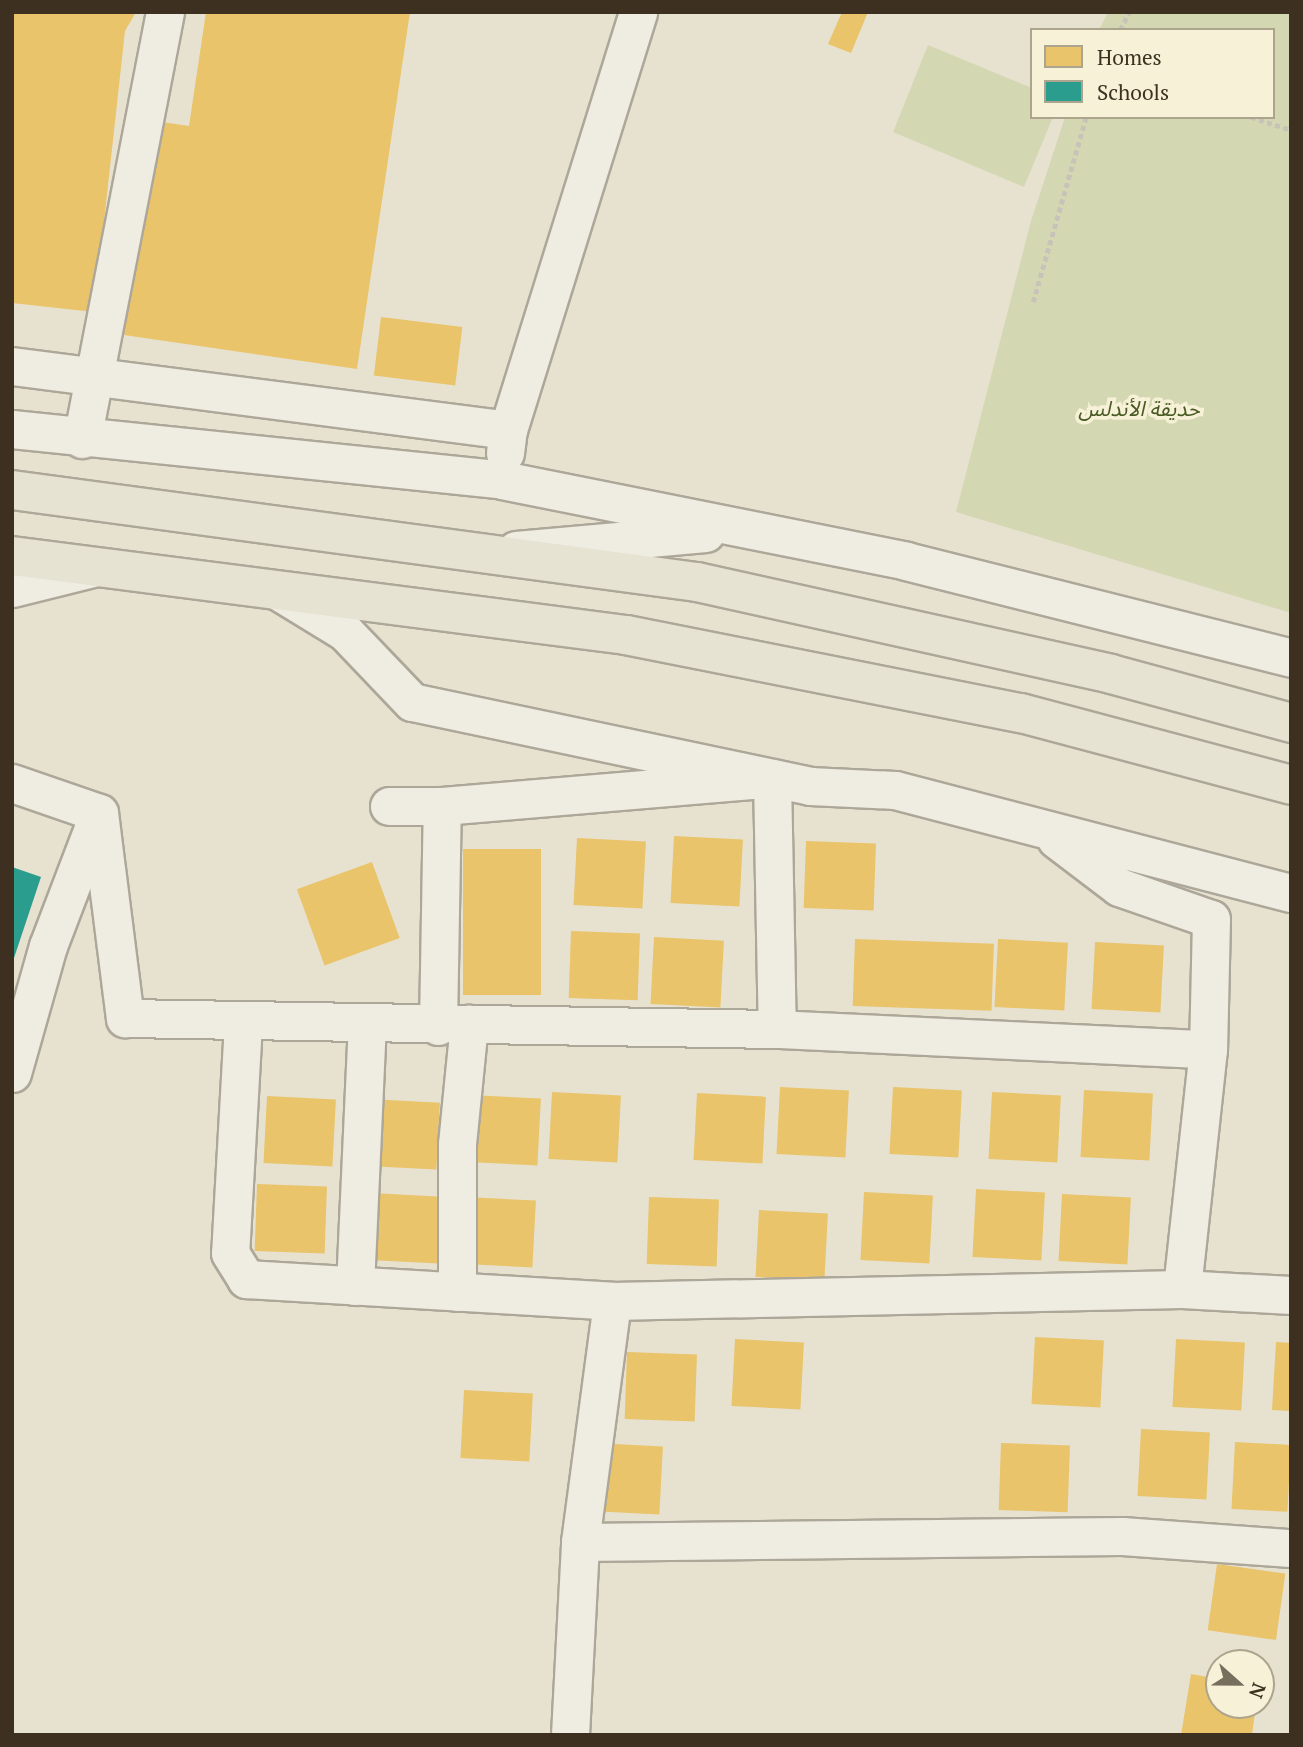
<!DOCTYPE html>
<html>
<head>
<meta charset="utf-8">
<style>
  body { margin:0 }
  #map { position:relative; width:1303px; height:1747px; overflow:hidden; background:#e7e2d0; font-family:"PT Serif","Noto Sans Arabic",serif }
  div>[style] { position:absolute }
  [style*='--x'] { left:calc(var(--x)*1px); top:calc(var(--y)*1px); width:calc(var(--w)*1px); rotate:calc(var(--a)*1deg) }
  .green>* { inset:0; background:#d4d8b2 }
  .homes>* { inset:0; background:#e9c46a; transform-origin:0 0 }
  .schools>* { inset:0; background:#2a9d8f }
  .path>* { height:4.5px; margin-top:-2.25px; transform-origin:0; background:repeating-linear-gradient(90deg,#c8c3b9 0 5px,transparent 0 8.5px) }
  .roads { filter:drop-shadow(2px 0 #ada799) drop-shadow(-2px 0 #ada799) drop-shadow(0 2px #ada799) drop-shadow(0 -2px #ada799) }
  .minor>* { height:37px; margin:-18.5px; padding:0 18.5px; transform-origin:18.5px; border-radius:18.5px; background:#efece2 }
  .major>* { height:38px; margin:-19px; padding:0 19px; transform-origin:19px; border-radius:19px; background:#e7e3d3 }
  span { translate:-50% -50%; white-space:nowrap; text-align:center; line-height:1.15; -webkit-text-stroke:7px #f7f1d7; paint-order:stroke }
  .park-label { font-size:21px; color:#495b25; font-style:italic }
  .frame { position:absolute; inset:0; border:14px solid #3d3020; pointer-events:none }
  .legend { position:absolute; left:1030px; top:28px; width:245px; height:91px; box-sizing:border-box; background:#f7f1d7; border:2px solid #ada48e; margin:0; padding:9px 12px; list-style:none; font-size:21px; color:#3d3020 }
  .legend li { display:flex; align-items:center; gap:14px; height:35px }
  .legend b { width:35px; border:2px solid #ada48e }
  .north { position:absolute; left:1205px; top:1649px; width:70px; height:70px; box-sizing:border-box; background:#f7f1d7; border:2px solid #ada48e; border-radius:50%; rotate:111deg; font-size:19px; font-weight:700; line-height:28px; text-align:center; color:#3d3020 }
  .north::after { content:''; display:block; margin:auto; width:24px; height:32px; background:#786e5e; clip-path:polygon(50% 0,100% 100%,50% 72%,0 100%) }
</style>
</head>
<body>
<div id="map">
  <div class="green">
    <i style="clip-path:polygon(1108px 12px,1291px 12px,1291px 613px,956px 512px,1031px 221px,1065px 117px,1273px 117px,1273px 30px,1099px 30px)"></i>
    <i style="clip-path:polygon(928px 45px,1032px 88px,1032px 117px,1053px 117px,1024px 187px,893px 132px)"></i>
  </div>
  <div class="homes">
    <i style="clip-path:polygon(12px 12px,136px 12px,125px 31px,94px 312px,12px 303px)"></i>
    <i style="clip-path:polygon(206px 12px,410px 12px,357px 369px,124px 335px,155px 121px,189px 126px)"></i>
    <i style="clip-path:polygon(842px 12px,868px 12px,851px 53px,828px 44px)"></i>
    <i style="left:381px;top:317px;width:82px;height:59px;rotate:7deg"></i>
    <i style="left:674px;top:836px;width:69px;height:67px;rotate:3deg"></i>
    <i style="left:577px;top:838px;width:69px;height:67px;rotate:3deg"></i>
    <i style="left:806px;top:841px;width:70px;height:67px;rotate:2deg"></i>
    <i style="left:463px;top:849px;width:78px;height:146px"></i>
    <i style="left:372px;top:862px;width:81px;height:80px;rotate:70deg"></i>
    <i style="left:571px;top:931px;width:69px;height:67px;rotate:2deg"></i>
    <i style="left:654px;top:937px;width:70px;height:67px;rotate:3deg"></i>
    <i style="left:855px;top:939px;width:139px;height:67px;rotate:2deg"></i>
    <i style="left:998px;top:939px;width:70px;height:68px;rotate:3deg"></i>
    <i style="left:1095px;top:942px;width:69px;height:67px;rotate:3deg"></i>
    <i style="left:780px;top:1087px;width:69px;height:67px;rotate:3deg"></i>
    <i style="left:893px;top:1087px;width:69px;height:67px;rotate:3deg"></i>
    <i style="left:1084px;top:1090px;width:69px;height:67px;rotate:3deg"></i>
    <i style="left:552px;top:1092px;width:69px;height:67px;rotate:3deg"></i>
    <i style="left:992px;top:1092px;width:69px;height:67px;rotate:3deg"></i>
    <i style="left:697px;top:1093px;width:69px;height:67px;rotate:3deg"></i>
    <i style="left:472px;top:1095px;width:69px;height:67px;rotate:3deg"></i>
    <i style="left:267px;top:1096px;width:69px;height:67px;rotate:3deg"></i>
    <i style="left:370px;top:1099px;width:70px;height:67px;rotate:3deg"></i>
    <i style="left:257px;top:1184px;width:70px;height:67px;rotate:2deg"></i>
    <i style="left:976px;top:1189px;width:69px;height:68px;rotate:3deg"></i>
    <i style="left:864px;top:1192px;width:69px;height:68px;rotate:3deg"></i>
    <i style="left:372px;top:1193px;width:70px;height:67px;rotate:3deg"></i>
    <i style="left:1062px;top:1194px;width:69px;height:67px;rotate:3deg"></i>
    <i style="left:467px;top:1197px;width:69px;height:67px;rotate:3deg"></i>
    <i style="left:649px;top:1197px;width:70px;height:67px;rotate:2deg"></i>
    <i style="left:759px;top:1210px;width:69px;height:67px;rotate:3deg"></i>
    <i style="left:1035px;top:1337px;width:69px;height:67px;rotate:3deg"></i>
    <i style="left:735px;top:1339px;width:69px;height:67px;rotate:3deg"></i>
    <i style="left:1176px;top:1339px;width:69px;height:68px;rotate:3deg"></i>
    <i style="clip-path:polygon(1276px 1342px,1291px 1343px,1291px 1411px,1272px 1410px)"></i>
    <i style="left:627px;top:1352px;width:70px;height:67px;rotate:2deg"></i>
    <i style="left:464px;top:1390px;width:69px;height:68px;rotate:3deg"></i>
    <i style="left:1141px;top:1429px;width:69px;height:67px;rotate:3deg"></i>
    <i style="left:1235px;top:1442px;width:56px;height:67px;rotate:3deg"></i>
    <i style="left:594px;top:1443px;width:69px;height:68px;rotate:3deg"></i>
    <i style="left:1001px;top:1443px;width:69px;height:67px;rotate:2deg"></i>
    <i style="left:1217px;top:1564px;width:69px;height:67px;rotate:8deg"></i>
    <i style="clip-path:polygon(1191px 1674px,1219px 1679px,1219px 1705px,1256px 1705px,1252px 1735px,1181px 1735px)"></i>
  </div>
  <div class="schools">
    <i style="clip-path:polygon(12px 867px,41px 877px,13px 961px,12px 960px)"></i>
  </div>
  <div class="path">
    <i style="--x:1120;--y:30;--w:20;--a:-63"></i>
    <i style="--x:1251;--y:117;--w:42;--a:18"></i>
    <i style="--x:1033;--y:302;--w:192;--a:-74"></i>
  </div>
  <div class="roads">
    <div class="minor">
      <i style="--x:12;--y:366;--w:500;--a:7.35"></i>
      <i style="--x:12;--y:429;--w:493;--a:5.9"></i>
      <i style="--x:502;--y:480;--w:412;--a:11.3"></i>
      <i style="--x:906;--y:561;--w:397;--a:14.1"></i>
      <i style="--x:82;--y:439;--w:435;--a:-79"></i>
      <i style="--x:505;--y:453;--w:23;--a:-83"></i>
      <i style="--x:508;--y:430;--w:438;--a:-72.7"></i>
      <i style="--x:516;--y:550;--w:190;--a:-5.1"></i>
      <i style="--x:12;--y:588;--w:83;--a:-13.9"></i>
      <i style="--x:278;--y:591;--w:79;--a:31.5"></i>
      <i style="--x:345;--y:632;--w:97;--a:46.3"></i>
      <i style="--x:412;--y:702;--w:407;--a:11.9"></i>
      <i style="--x:810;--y:786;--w:85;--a:2.7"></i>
      <i style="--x:895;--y:790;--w:409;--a:14.6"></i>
      <i style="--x:12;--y:783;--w:92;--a:19"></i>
      <i style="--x:99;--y:813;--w:207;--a:82.8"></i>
      <i style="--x:125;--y:1018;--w:652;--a:0.97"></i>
      <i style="--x:777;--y:1029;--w:431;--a:2.7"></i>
      <i style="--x:389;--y:806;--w:53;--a:0"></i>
      <i style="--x:442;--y:806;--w:331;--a:-4.8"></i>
      <i style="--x:772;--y:778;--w:251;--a:88.9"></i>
      <i style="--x:1056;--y:839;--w:79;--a:37.3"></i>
      <i style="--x:1119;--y:887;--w:97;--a:19.2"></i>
      <i style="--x:1211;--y:919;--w:130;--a:91.3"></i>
      <i style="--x:1208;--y:1049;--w:241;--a:96.2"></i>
      <i style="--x:243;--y:1023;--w:230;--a:93.2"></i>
      <i style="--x:230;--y:1253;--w:31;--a:58"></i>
      <i style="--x:246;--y:1279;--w:367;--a:3.4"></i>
      <i style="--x:612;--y:1301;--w:570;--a:-1.21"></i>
      <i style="--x:1182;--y:1289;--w:109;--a:3.2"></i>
      <i style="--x:438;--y:1026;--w:220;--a:-89"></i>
      <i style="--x:12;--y:1073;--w:132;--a:-74.2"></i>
      <i style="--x:48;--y:946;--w:137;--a:-69.1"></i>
      <i style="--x:355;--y:1286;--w:261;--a:-87.4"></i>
      <i style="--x:457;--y:1292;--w:148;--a:-90"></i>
      <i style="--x:457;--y:1144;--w:121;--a:-84.3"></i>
      <i style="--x:580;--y:1542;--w:243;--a:-82.4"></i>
      <i style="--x:570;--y:1735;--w:193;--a:-87"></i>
      <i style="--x:580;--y:1542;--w:542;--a:-0.63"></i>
      <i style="--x:1122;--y:1536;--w:169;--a:4.1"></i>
    </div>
    <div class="major">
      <i style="--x:12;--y:490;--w:691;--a:7.65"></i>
      <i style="--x:697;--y:582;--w:424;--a:12.5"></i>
      <i style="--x:1111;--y:674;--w:187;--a:15.2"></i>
      <i style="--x:12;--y:556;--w:619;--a:7.33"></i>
      <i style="--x:626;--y:635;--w:403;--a:11.2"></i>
      <i style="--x:1021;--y:713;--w:279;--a:14.9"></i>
    </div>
  </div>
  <div class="park-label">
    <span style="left:1139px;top:408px">حديقة الأندلس</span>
  </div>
  <div class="frame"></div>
  <ul class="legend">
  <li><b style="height:19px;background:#e9c46a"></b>Homes</li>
  <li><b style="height:19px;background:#2a9d8f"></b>Schools</li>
  </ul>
  <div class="north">N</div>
</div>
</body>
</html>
